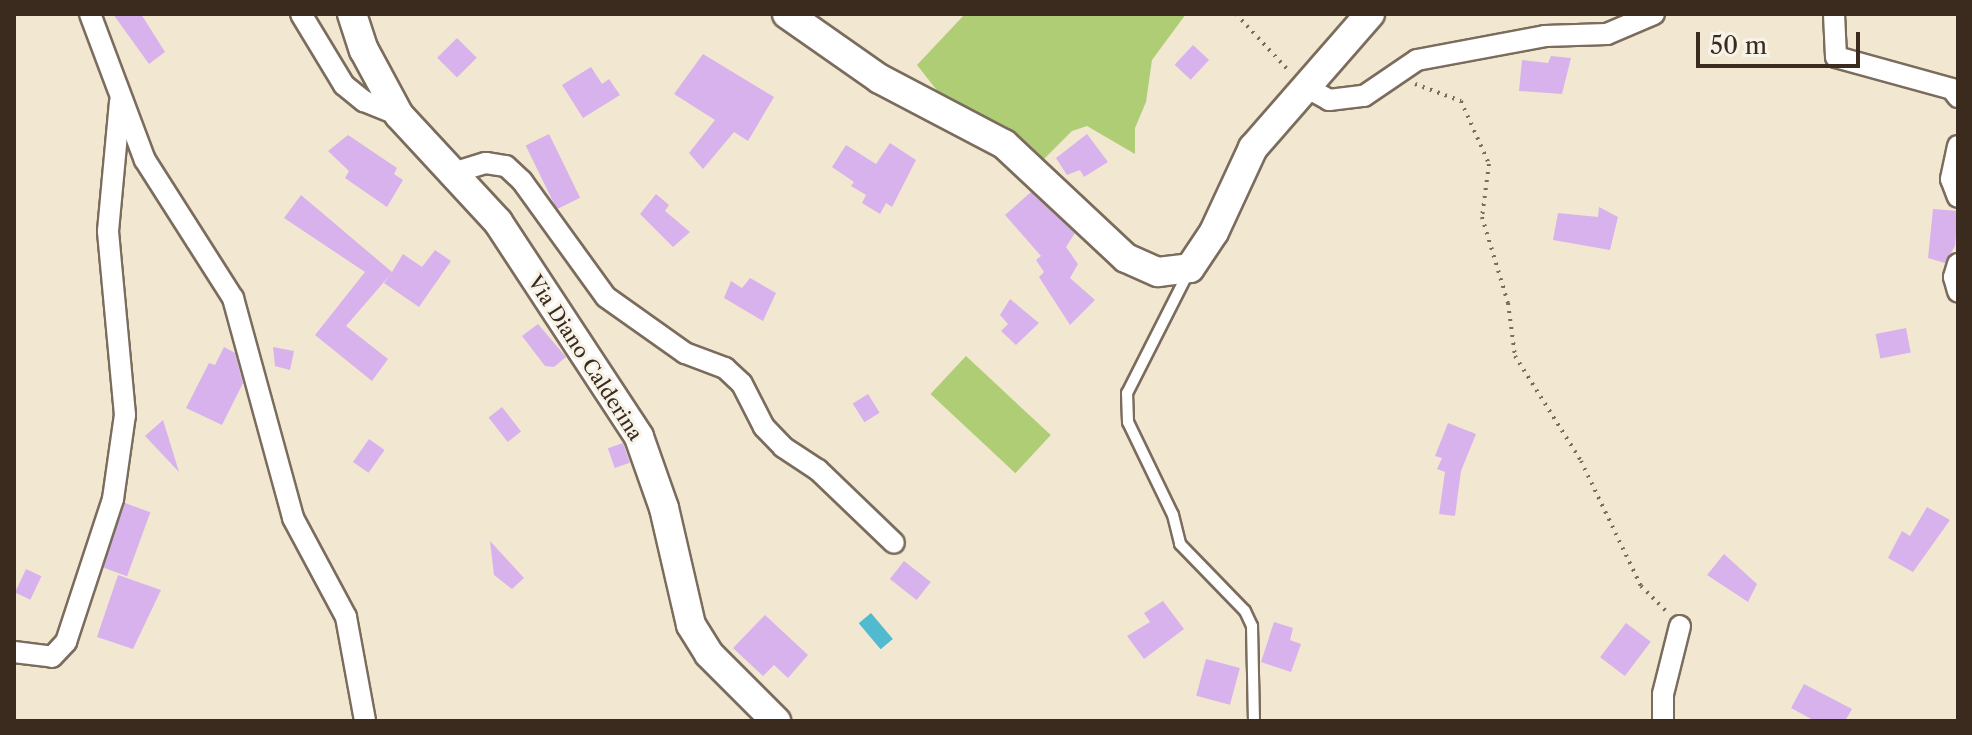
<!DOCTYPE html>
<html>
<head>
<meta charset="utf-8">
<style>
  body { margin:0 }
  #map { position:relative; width:1972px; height:735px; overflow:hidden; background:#f2e8d1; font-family:"Libre Caslon Text",serif }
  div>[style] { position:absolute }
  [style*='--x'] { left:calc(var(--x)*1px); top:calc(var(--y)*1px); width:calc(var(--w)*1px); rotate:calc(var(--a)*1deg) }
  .green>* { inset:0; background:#afcd75; transform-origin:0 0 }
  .water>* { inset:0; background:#51bace; transform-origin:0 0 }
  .building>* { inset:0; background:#d8b2ec; transform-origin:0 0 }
  .path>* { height:4px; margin-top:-2px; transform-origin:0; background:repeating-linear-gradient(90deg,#7b6c5d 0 2px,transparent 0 8px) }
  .roads { filter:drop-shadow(2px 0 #7b6c5d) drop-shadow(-2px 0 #7b6c5d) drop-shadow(0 2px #7b6c5d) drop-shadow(0 -2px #7b6c5d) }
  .service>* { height:10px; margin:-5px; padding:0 5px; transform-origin:5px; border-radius:5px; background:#fff }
  .minor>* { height:20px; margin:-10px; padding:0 10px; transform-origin:10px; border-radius:10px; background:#fff }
  .secondary>* { height:28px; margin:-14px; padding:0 14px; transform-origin:14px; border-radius:14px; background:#fff }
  span { translate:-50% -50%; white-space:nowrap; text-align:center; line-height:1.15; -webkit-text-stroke:6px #f7f3e8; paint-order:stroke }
  .street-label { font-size:20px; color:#3b2a1e }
  .frame { position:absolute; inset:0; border:16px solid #3b2a1e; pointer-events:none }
  .scale { position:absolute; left:1696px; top:32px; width:164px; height:36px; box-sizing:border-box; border:4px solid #3b2a1e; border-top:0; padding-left:10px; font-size:24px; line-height:28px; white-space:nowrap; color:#3b2a1e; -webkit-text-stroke:6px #f7f3e8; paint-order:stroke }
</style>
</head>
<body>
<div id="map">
  <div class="green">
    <i style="clip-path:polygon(965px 14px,1186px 14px,1152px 60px,1146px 102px,1135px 128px,1135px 154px,1087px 126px,1072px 131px,1042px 161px,943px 98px,917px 65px)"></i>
    <i style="left:966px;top:356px;width:116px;height:52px;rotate:43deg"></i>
  </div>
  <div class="water">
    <i style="left:871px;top:613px;width:34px;height:16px;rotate:50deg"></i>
  </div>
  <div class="building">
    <i style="clip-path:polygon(113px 14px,141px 14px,165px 52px,149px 64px)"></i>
    <i style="left:457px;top:38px;width:28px;height:28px;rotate:45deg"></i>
    <i style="left:1193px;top:45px;width:22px;height:27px;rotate:43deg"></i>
    <i style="clip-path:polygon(703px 54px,774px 97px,748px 141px,734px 132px,703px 169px,689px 153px,715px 120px,674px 94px)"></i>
    <i style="clip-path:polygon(1551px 56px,1571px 58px,1562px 94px,1519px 91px,1522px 60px,1548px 63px)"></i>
    <i style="clip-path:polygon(591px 67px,602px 84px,609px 79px,620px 95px,583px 118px,562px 85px)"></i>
    <i style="left:549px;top:134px;width:71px;height:26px;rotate:64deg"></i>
    <i style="clip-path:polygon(1087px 134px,1108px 162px,1084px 177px,1080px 170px,1067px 175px,1056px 158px)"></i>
    <i style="clip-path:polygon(348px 135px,397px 168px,394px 174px,403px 180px,387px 207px,345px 178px,349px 171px,328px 151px)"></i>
    <i style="clip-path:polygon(890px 143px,916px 160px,892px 207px,886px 203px,880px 214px,862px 203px,866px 195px,851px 186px,854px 182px,832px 167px,846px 145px,876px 164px)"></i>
    <i style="clip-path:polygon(1031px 192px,1075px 233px,1066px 247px,1078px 264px,1070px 278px,1095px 300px,1070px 325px,1039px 277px,1044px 272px,1036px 260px,1041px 256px,1005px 215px)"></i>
    <i style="clip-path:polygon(656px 194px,669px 205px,665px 211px,690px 232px,673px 247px,640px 214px)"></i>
    <i style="clip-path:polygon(301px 195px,392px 272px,403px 254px,422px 267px,435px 250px,451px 261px,419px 307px,384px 283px,390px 275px,346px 326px,388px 359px,372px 381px,315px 335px,365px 272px,284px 218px)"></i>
    <i style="clip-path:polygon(1599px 207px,1618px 217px,1610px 250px,1553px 240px,1558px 213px,1598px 217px)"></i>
    <i style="clip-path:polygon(1933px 209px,1958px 211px,1955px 246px,1945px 263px,1928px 258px)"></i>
    <i style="clip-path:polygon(750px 278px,776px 293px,763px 321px,724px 298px,731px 281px,742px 288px)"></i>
    <i style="clip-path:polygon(1010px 299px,1039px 323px,1016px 345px,1001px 331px,1008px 324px,1000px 315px)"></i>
    <i style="clip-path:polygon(538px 324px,566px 357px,554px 367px,545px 366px,522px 336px)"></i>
    <i style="left:1906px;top:328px;width:25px;height:31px;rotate:79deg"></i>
    <i style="clip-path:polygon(224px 347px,235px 353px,243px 383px,222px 425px,186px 408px,209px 363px,215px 365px)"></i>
    <i style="clip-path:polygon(273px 347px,294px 351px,290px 370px,275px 366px)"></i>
    <i style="left:868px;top:394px;width:22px;height:18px;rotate:58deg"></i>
    <i style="left:502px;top:407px;width:31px;height:17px;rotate:52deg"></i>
    <i style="clip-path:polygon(163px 420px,179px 472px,145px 436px)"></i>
    <i style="clip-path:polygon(1448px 423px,1476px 434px,1461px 471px,1455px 516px,1439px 514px,1445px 472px,1437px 469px,1442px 458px,1435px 456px)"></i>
    <i style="left:369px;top:439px;width:19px;height:28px;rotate:35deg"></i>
    <i style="left:623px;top:443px;width:21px;height:16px;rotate:71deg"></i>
    <i style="left:125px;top:503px;width:27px;height:68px;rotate:20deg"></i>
    <i style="clip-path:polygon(1927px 507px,1950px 520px,1913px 572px,1888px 558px,1902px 531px,1910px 536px)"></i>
    <i style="clip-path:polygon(490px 541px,524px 578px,512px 589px,494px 575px)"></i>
    <i style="clip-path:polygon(1724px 554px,1757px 584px,1748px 602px,1707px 575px)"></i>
    <i style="left:904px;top:561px;width:34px;height:23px;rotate:38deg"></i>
    <i style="left:26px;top:569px;width:17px;height:26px;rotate:25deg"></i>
    <i style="clip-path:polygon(118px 575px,161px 590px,133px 649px,97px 637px)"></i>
    <i style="clip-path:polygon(1163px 601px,1184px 629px,1144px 659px,1127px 636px,1150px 622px,1144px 613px)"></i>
    <i style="clip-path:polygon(765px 615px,808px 655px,788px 678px,774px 665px,763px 676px,733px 648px)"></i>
    <i style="clip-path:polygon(1274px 622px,1293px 628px,1290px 640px,1301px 644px,1291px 672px,1261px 662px)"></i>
    <i style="left:1626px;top:623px;width:31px;height:43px;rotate:37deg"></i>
    <i style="left:1206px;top:659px;width:35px;height:38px;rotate:15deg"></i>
    <i style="clip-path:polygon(1804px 684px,1852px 709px,1845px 721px,1815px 721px,1791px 708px)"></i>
  </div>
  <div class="path">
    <i style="--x:1236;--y:14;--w:76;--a:47.1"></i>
    <i style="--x:1415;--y:84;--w:49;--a:20.3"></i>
    <i style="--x:1461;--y:101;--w:69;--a:66"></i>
    <i style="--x:1489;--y:164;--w:53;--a:97.5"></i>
    <i style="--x:1482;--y:217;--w:90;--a:73.2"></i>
    <i style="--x:1508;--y:303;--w:53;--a:82.5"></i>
    <i style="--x:1515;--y:356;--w:124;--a:57.8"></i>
    <i style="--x:1581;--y:461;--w:139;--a:64.4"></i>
    <i style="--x:1641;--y:586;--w:38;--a:45"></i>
  </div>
  <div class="roads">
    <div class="service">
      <i style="--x:1188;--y:273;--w:135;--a:116.9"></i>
      <i style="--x:1127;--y:393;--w:29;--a:88"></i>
      <i style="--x:1128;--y:422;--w:103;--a:64.2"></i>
      <i style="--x:1173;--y:515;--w:30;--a:76"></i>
      <i style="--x:1180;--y:544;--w:93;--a:45.9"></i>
      <i style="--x:1245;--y:611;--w:17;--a:65"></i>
      <i style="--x:1252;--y:626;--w:95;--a:88.8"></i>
    </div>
    <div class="minor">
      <i style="--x:90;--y:14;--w:156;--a:69.4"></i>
      <i style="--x:145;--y:160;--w:164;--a:57.5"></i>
      <i style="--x:233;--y:298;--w:228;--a:74.7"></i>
      <i style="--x:293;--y:518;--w:112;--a:61.8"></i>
      <i style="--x:346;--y:617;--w:106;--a:79.6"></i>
      <i style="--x:301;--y:14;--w:83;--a:58.8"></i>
      <i style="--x:344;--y:85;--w:26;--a:39"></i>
      <i style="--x:364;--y:101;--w:38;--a:22"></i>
      <i style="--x:1834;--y:14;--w:43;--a:87.3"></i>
      <i style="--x:1836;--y:57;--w:120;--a:15.4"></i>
      <i style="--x:1952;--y:89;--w:10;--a:53"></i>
      <i style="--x:1304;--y:86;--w:29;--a:29"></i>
      <i style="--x:1329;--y:100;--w:35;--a:-7"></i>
      <i style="--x:1364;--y:96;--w:64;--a:-34.2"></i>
      <i style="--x:1417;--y:60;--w:130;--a:-10.6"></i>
      <i style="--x:1545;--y:36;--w:62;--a:-1.8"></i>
      <i style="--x:1607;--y:34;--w:51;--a:-23.1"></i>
      <i style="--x:1958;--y:146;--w:34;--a:102"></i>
      <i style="--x:1951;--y:179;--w:19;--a:69"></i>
      <i style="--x:456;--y:172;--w:31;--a:-17"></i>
      <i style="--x:486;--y:163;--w:20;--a:9"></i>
      <i style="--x:506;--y:166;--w:22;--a:43"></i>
      <i style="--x:522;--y:181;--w:143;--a:54.1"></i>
      <i style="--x:606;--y:297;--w:97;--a:35.3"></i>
      <i style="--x:685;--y:353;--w:43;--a:20.6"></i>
      <i style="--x:725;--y:368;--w:23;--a:43"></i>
      <i style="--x:742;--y:384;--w:48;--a:62.9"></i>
      <i style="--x:764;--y:427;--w:28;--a:46"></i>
      <i style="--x:783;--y:447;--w:42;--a:33.3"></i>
      <i style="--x:818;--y:470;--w:105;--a:43.8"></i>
      <i style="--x:1958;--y:264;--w:14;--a:107"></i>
      <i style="--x:1954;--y:277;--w:15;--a:74"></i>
      <i style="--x:14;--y:652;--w:38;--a:7"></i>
      <i style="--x:52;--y:657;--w:21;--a:-47"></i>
      <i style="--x:66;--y:642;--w:151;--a:-71.8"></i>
      <i style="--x:113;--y:499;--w:85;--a:-81.9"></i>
      <i style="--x:125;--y:415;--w:185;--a:-95.3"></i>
      <i style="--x:108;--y:231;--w:130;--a:-84.7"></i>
      <i style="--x:1663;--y:721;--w:27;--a:-90"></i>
      <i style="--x:1663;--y:694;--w:70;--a:-76"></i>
    </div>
    <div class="secondary">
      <i style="--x:352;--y:14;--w:38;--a:72"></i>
      <i style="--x:364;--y:50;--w:74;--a:61.7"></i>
      <i style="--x:399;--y:115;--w:146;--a:47.2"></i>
      <i style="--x:498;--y:222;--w:257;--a:56.7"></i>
      <i style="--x:639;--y:437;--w:75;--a:70.6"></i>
      <i style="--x:664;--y:508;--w:120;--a:77"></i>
      <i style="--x:691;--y:625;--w:34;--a:58"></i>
      <i style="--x:709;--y:654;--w:95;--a:45"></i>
      <i style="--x:787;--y:14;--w:113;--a:35"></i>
      <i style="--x:880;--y:79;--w:140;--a:27.7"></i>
      <i style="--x:1004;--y:144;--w:167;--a:43.1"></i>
      <i style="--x:1126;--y:258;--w:35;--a:24"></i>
      <i style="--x:1158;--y:272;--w:32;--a:-7"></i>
      <i style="--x:1190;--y:268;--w:43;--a:-56.3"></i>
      <i style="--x:1214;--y:232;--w:93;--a:-65.1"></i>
      <i style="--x:1253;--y:148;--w:178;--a:-48.9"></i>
    </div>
  </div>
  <div class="street-label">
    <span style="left:585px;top:358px;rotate:57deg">Via Diano Calderina</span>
  </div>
  <div class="frame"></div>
  <div class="scale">50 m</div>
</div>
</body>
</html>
